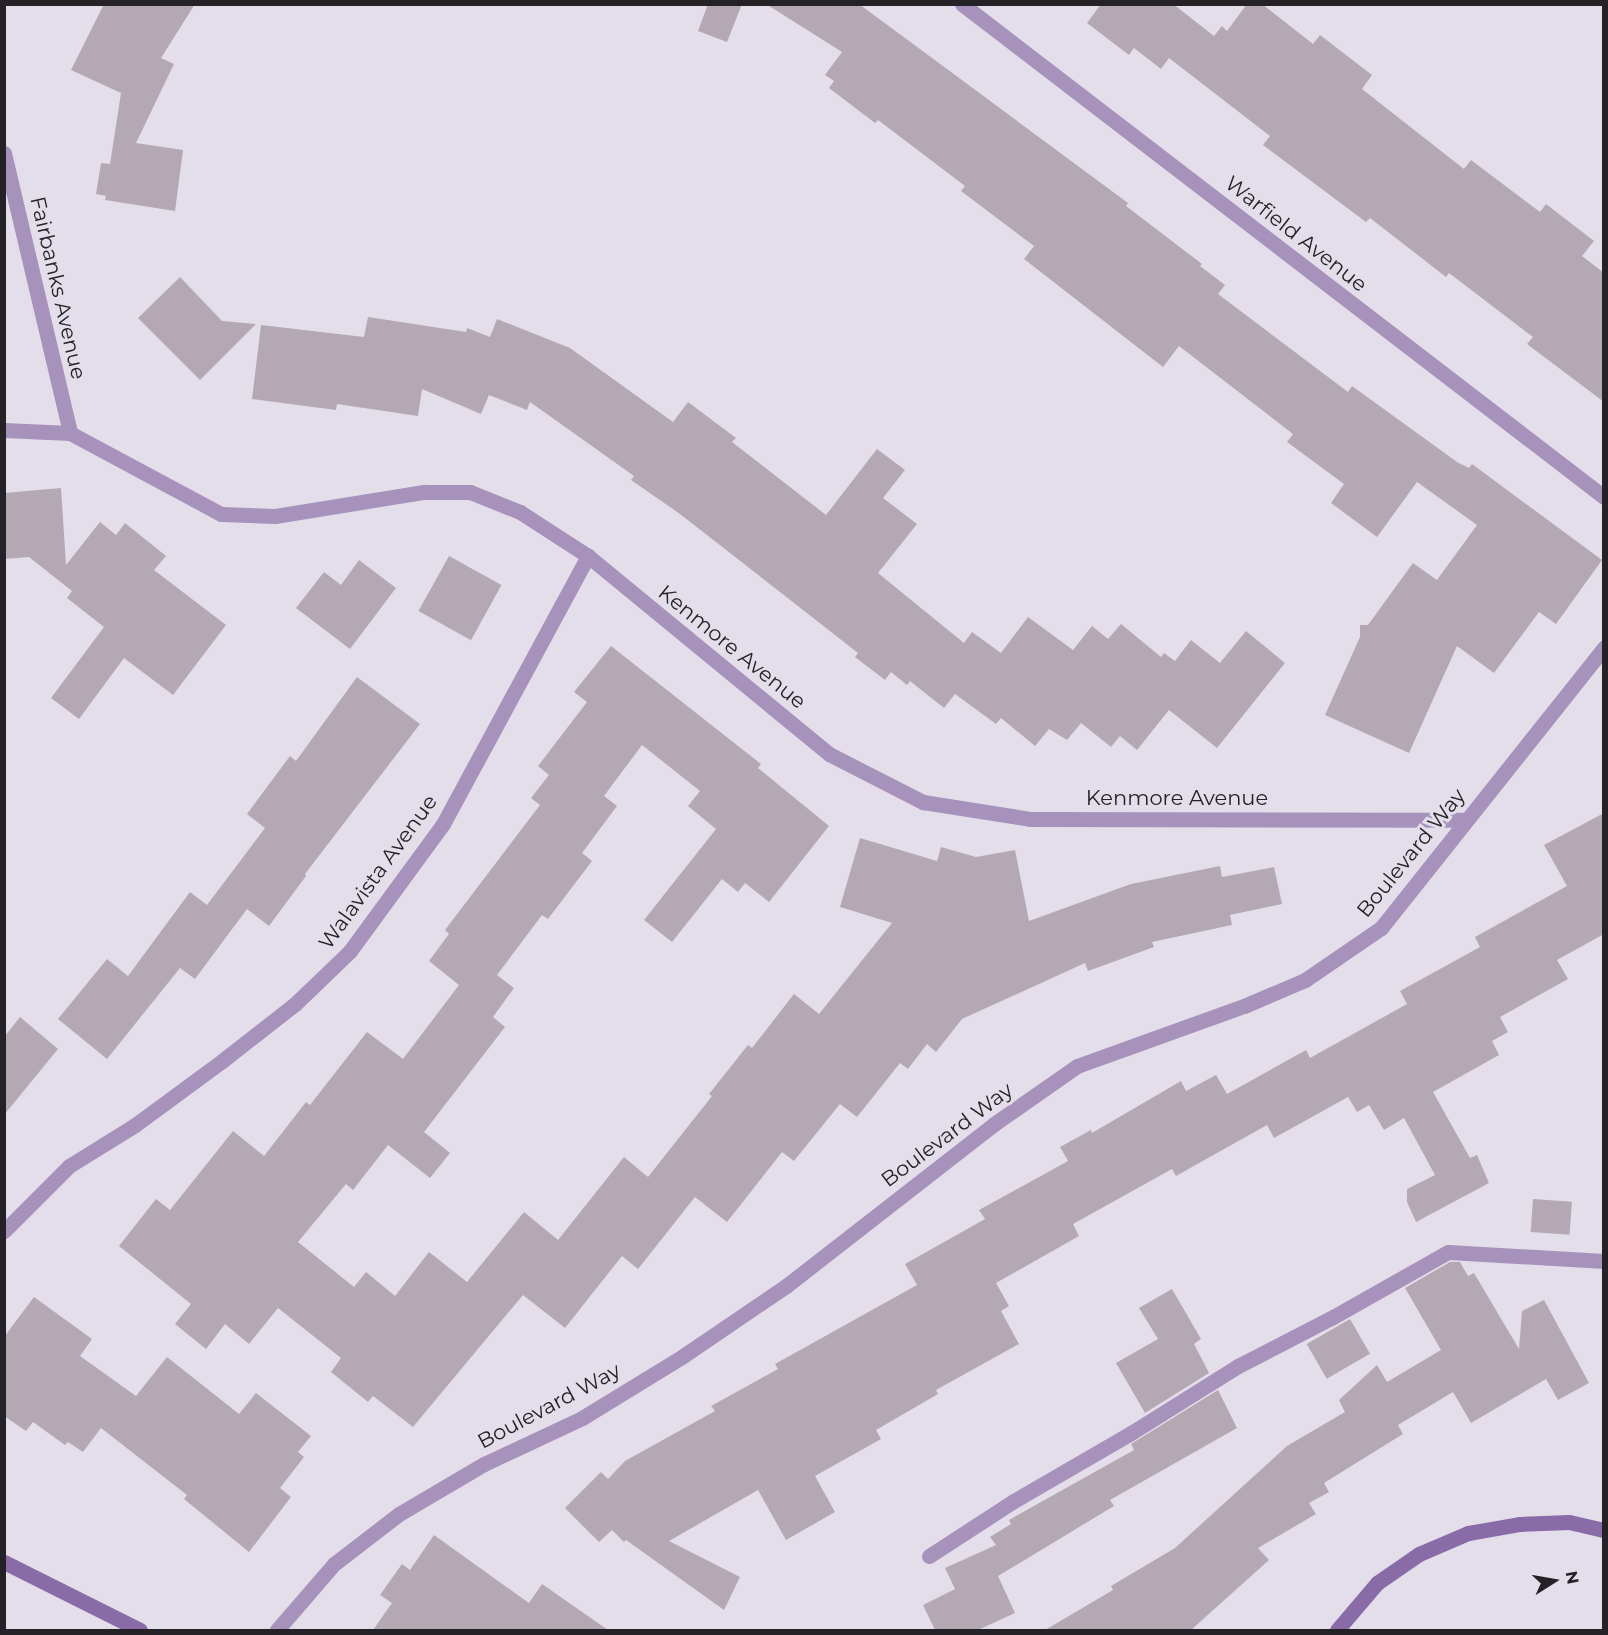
<!DOCTYPE html>
<html>
<head>
<meta charset="utf-8">
<style>
  body { margin:0 }
  #map { position:relative; width:1608px; height:1635px; overflow:hidden; background:#e4deea; font-family:Montserrat,sans-serif }
  div>[style] { position:absolute }
  [style*='--x'] { left:calc(var(--x)*1px); top:calc(var(--y)*1px); width:calc(var(--w)*1px); rotate:calc(var(--a)*1deg) }
  .building>* { inset:0; background:#b4a9b2; transform-origin:0 0 }
  .lane>* { height:15px; margin:-7.5px; padding:0 7.5px; transform-origin:7.5px; border-radius:7.5px; background:#a692bb }
  .street>* { height:15px; margin:-7.5px; padding:0 7.5px; transform-origin:7.5px; border-radius:7.5px; background:#a692bb }
  .secondary>* { height:15px; margin:-7.5px; padding:0 7.5px; transform-origin:7.5px; border-radius:7.5px; background:#896ba7 }
  span { translate:-50% -50%; white-space:nowrap; text-align:center; line-height:1.15; -webkit-text-stroke:6px #e4deea; paint-order:stroke }
  .street-label { font-size:21px; color:#252227 }
  .frame { position:absolute; inset:0; border:6px solid #252227; pointer-events:none }
  .north { position:absolute; left:1524px; top:1551px; width:60px; height:60px; -webkit-text-stroke:4px #e4deea; paint-order:stroke; rotate:79deg; font-size:16px; font-weight:700; line-height:24px; text-align:center; color:#252227 }
  .north::after { content:''; display:block; margin:auto; width:21px; height:27px; background:#252227; clip-path:polygon(50% 0,100% 100%,50% 72%,0 100%) }
</style>
</head>
<body>
<div id="map">
  <div class="building">
    <i style="clip-path:polygon(104px 4px,195px 4px,161px 58px,174px 64px,136px 143px,183px 150px,175px 211px,105px 200px,106px 196px,96px 194px,101px 163px,110px 164px,121px 93px,71px 70px)"></i>
    <i style="clip-path:polygon(708px 4px,742px 4px,727px 42px,698px 31px)"></i>
    <i style="clip-path:polygon(766px 4px,859px 4px,1128px 203px,1126px 206px,1202px 264px,1200px 266px,1225px 285px,1218px 294px,1348px 392px,1352px 386px,1457px 462px,1469px 468px,1472px 464px,1602px 560px,1556px 624px,1539px 612px,1494px 673px,1457px 646px,1409px 753px,1325px 715px,1360px 637px,1360px 625px,1368px 625px,1413px 563px,1437px 580px,1477px 525px,1417px 482px,1377px 537px,1331px 503px,1344px 484px,1287px 442px,1293px 434px,1179px 346px,1163px 367px,1024px 259px,1034px 246px,961px 191px,965px 186px,878px 120px,875px 123px,829px 88px,834px 81px,825px 75px,842px 52px)"></i>
    <i style="clip-path:polygon(1101px 4px,1173px 4px,1214px 36px,1222px 26px,1227px 31px,1247px 4px,1262px 4px,1313px 44px,1320px 35px,1372px 75px,1362px 89px,1464px 169px,1471px 160px,1540px 212px,1546px 204px,1594px 241px,1582px 256px,1604px 273px,1604px 402px,1527px 344px,1533px 337px,1449px 273px,1446px 277px,1370px 218px,1366px 222px,1263px 145px,1270px 136px,1169px 58px,1161px 69px,1134px 48px,1129px 55px,1087px 23px)"></i>
    <i style="clip-path:polygon(180px 277px,222px 321px,256px 324px,200px 380px,138px 318px)"></i>
    <i style="clip-path:polygon(368px 317px,466px 332px,467px 328px,490px 337px,497px 319px,570px 348px,673px 422px,688px 402px,736px 438px,732px 442px,826px 515px,877px 449px,905px 470px,883px 498px,917px 524px,878px 573px,964px 643px,972px 632px,1001px 653px,1028px 617px,1073px 650px,1092px 626px,1108px 639px,1121px 624px,1161px 657px,1164px 653px,1175px 661px,1191px 640px,1220px 663px,1246px 631px,1285px 663px,1217px 748px,1169px 710px,1137px 750px,1120px 736px,1111px 747px,1081px 723px,1067px 740px,1049px 729px,1035px 746px,1001px 718px,996px 724px,955px 694px,944px 708px,910px 681px,907px 685px,891px 672px,885px 680px,855px 657px,858px 653px,680px 514px,631px 480px,634px 476px,530px 402px,527px 410px,489px 395px,481px 414px,422px 389px,418px 416px,337px 404px,336px 410px,252px 399px,261px 325px,364px 337px)"></i>
    <i style="clip-path:polygon(61px 488px,66px 565px,100px 522px,116px 535px,125px 523px,166px 556px,154px 570px,226px 625px,173px 695px,124px 658px,79px 719px,51px 698px,104px 627px,67px 598px,72px 591px,29px 557px,4px 559px,4px 493px)"></i>
    <i style="left:449px;top:556px;width:60px;height:63px;rotate:29deg"></i>
    <i style="clip-path:polygon(359px 560px,396px 588px,350px 649px,296px 608px,324px 572px,341px 585px)"></i>
    <i style="clip-path:polygon(611px 646px,761px 764px,758px 768px,829px 826px,769px 902px,745px 883px,738px 892px,722px 879px,672px 942px,644px 920px,716px 829px,688px 806px,700px 791px,642px 745px,604px 796px,617px 806px,582px 853px,592px 861px,548px 919px,542px 915px,497px 975px,514px 988px,493px 1017px,505px 1027px,424px 1132px,450px 1153px,430px 1178px,388px 1145px,353px 1190px,346px 1184px,298px 1242px,354px 1287px,366px 1272px,395px 1296px,429px 1252px,467px 1282px,524px 1212px,558px 1240px,624px 1157px,648px 1177px,712px 1096px,709px 1094px,748px 1045px,752px 1048px,794px 994px,819px 1014px,892px 923px,840px 907px,860px 838px,937px 861px,941px 847px,976px 857px,1015px 850px,1029px 921px,1131px 884px,1220px 866px,1222px 877px,1274px 867px,1282px 904px,1230px 915px,1232px 925px,1152px 942px,1154px 947px,1088px 971px,1085px 963px,962px 1019px,936px 1052px,927px 1044px,908px 1069px,900px 1063px,857px 1117px,840px 1104px,794px 1161px,782px 1152px,727px 1222px,695px 1197px,638px 1269px,622px 1256px,565px 1328px,523px 1295px,413px 1427px,373px 1396px,368px 1402px,331px 1372px,341px 1358px,278px 1308px,249px 1344px,225px 1324px,206px 1349px,175px 1324px,191px 1304px,119px 1246px,156px 1199px,170px 1210px,233px 1131px,264px 1156px,306px 1102px,310px 1105px,367px 1032px,403px 1059px,459px 985px,429px 961px,449px 934px,445px 930px,540px 805px,531px 798px,549px 775px,538px 766px,587px 702px,574px 692px)"></i>
    <i style="clip-path:polygon(357px 677px,420px 724px,305px 874px,306px 876px,269px 926px,247px 909px,195px 979px,180px 968px,107px 1059px,58px 1019px,107px 959px,128px 976px,190px 892px,207px 905px,265px 828px,247px 814px,290px 756px,296px 761px)"></i>
    <i style="clip-path:polygon(1604px 813px,1604px 934px,1557px 960px,1568px 979px,1500px 1017px,1508px 1032px,1492px 1041px,1499px 1055px,1433px 1092px,1470px 1158px,1477px 1155px,1489px 1183px,1416px 1222px,1407px 1202px,1407px 1189px,1435px 1175px,1404px 1118px,1384px 1130px,1369px 1105px,1357px 1112px,1348px 1097px,1274px 1138px,1267px 1125px,1176px 1176px,1172px 1169px,1073px 1224px,1079px 1236px,996px 1283px,1009px 1306px,1001px 1311px,1019px 1344px,936px 1390px,938px 1394px,876px 1430px,881px 1439px,815px 1476px,835px 1512px,786px 1540px,758px 1490px,669px 1541px,740px 1577px,724px 1610px,626px 1540px,624px 1542px,612px 1530px,599px 1542px,565px 1508px,601px 1472px,608px 1479px,625px 1461px,715px 1411px,711px 1406px,778px 1369px,775px 1364px,917px 1285px,905px 1264px,985px 1219px,979px 1210px,1068px 1161px,1060px 1147px,1091px 1130px,1092px 1133px,1181px 1081px,1186px 1091px,1216px 1075px,1227px 1094px,1306px 1050px,1310px 1058px,1407px 1004px,1400px 991px,1480px 947px,1475px 937px,1567px 886px,1544px 845px)"></i>
    <i style="clip-path:polygon(20px 1017px,58px 1049px,4px 1115px,4px 1037px)"></i>
    <i style="left:1533px;top:1199px;width:39px;height:33px;rotate:4deg"></i>
    <i style="clip-path:polygon(1450px 1262px,1460px 1262px,1468px 1276px,1474px 1273px,1519px 1349px,1522px 1311px,1544px 1300px,1589px 1383px,1558px 1400px,1546px 1379px,1471px 1423px,1453px 1392px,1398px 1425px,1403px 1434px,1324px 1483px,1329px 1492px,1309px 1503px,1316px 1514px,1258px 1548px,1269px 1560px,1191px 1630px,1045px 1630px,1113px 1590px,1111px 1586px,1175px 1548px,1287px 1446px,1345px 1412px,1339px 1400px,1377px 1365px,1387px 1382px,1441px 1350px,1405px 1288px)"></i>
    <i style="clip-path:polygon(1172px 1289px,1201px 1339px,1194px 1344px,1209px 1373px,1145px 1413px,1116px 1363px,1158px 1339px,1139px 1308px)"></i>
    <i style="clip-path:polygon(34px 1297px,92px 1339px,80px 1356px,136px 1396px,167px 1357px,239px 1414px,256px 1393px,311px 1436px,298px 1452px,304px 1457px,280px 1488px,291px 1497px,249px 1552px,184px 1499px,187px 1495px,101px 1428px,83px 1452px,68px 1442px,65px 1445px,33px 1422px,26px 1431px,4px 1416px,4px 1337px)"></i>
    <i style="left:1350px;top:1319px;width:40px;height:50px;rotate:60deg"></i>
    <i style="clip-path:polygon(1218px 1390px,1237px 1428px,1110px 1500px,1114px 1506px,998px 1576px,1015px 1613px,978px 1630px,935px 1630px,923px 1605px,955px 1589px,945px 1568px,996px 1545px,990px 1537px,1011px 1524px,1009px 1520px,1134px 1450px,1131px 1444px)"></i>
    <i style="clip-path:polygon(434px 1535px,529px 1603px,542px 1584px,608px 1630px,373px 1630px,392px 1603px,380px 1595px,402px 1564px,410px 1570px)"></i>
  </div>
  <div class="lane">
    <i style="--x:929;--y:1556;--w:99;--a:-33"></i>
    <i style="--x:1012;--y:1502;--w:138;--a:-30.1"></i>
    <i style="--x:1131;--y:1433;--w:126;--a:-32.1"></i>
    <i style="--x:1238;--y:1366;--w:107;--a:-27.3"></i>
    <i style="--x:1333;--y:1317;--w:132;--a:-29.5"></i>
    <i style="--x:1448;--y:1252;--w:156;--a:3.3"></i>
  </div>
  <div class="street">
    <i style="--x:962;--y:4;--w:809;--a:37.52"></i>
    <i style="--x:4;--y:153;--w:288;--a:76.7"></i>
    <i style="--x:4;--y:430;--w:66;--a:2.6"></i>
    <i style="--x:70;--y:433;--w:171;--a:28.2"></i>
    <i style="--x:221;--y:514;--w:54;--a:2.1"></i>
    <i style="--x:275;--y:516;--w:151;--a:-9.2"></i>
    <i style="--x:424;--y:492;--w:46;--a:0"></i>
    <i style="--x:470;--y:492;--w:54;--a:21.8"></i>
    <i style="--x:520;--y:512;--w:81;--a:32.9"></i>
    <i style="--x:588;--y:556;--w:312;--a:39.4"></i>
    <i style="--x:829;--y:754;--w:106;--a:27.1"></i>
    <i style="--x:923;--y:802;--w:108;--a:9"></i>
    <i style="--x:1030;--y:819;--w:435;--a:0.1"></i>
    <i style="--x:4;--y:1231;--w:92;--a:-45"></i>
    <i style="--x:69;--y:1166;--w:78;--a:-31.8"></i>
    <i style="--x:135;--y:1125;--w:108;--a:-36.3"></i>
    <i style="--x:222;--y:1061;--w:93;--a:-38"></i>
    <i style="--x:295;--y:1004;--w:76;--a:-43.9"></i>
    <i style="--x:350;--y:951;--w:157;--a:-53.8"></i>
    <i style="--x:443;--y:824;--w:305;--a:-61.6"></i>
    <i style="--x:277;--y:1630;--w:87;--a:-49.2"></i>
    <i style="--x:334;--y:1564;--w:82;--a:-37.6"></i>
    <i style="--x:399;--y:1514;--w:99;--a:-30.5"></i>
    <i style="--x:484;--y:1464;--w:108;--a:-25.1"></i>
    <i style="--x:582;--y:1418;--w:119;--a:-31.5"></i>
    <i style="--x:683;--y:1356;--w:125;--a:-34.2"></i>
    <i style="--x:786;--y:1286;--w:264;--a:-37.9"></i>
    <i style="--x:994;--y:1124;--w:101;--a:-34.9"></i>
    <i style="--x:1077;--y:1066;--w:177;--a:-19.8"></i>
    <i style="--x:1244;--y:1006;--w:66;--a:-23.1"></i>
    <i style="--x:1305;--y:980;--w:92;--a:-34.4"></i>
    <i style="--x:1381;--y:928;--w:358;--a:-51.5"></i>
  </div>
  <div class="secondary">
    <i style="--x:4;--y:1562;--w:152;--a:26.6"></i>
    <i style="--x:1337;--y:1630;--w:62;--a:-49.6"></i>
    <i style="--x:1377;--y:1583;--w:51;--a:-34.6"></i>
    <i style="--x:1419;--y:1554;--w:53;--a:-23.2"></i>
    <i style="--x:1468;--y:1533;--w:53;--a:-9.8"></i>
    <i style="--x:1520;--y:1524;--w:49;--a:-2.3"></i>
    <i style="--x:1569;--y:1522;--w:36;--a:13"></i>
  </div>
  <div class="street-label">
    <span style="left:1296px;top:234px;rotate:38deg">Warfield Avenue</span>
    <span style="left:58px;top:288px;rotate:77deg">Fairbanks Avenue</span>
    <span style="left:732px;top:647px;rotate:39deg">Kenmore Avenue</span>
    <span style="left:1177px;top:798px">Kenmore Avenue</span>
    <span style="left:1411px;top:853px;rotate:-51deg">Boulevard Way</span>
    <span style="left:378px;top:872px;rotate:-54deg">Walavista Avenue</span>
    <span style="left:947px;top:1135px;rotate:-37deg">Boulevard Way</span>
    <span style="left:549px;top:1406px;rotate:-28deg">Boulevard Way</span>
  </div>
  <div class="frame"></div>
  <div class="north">N</div>
</div>
</body>
</html>
